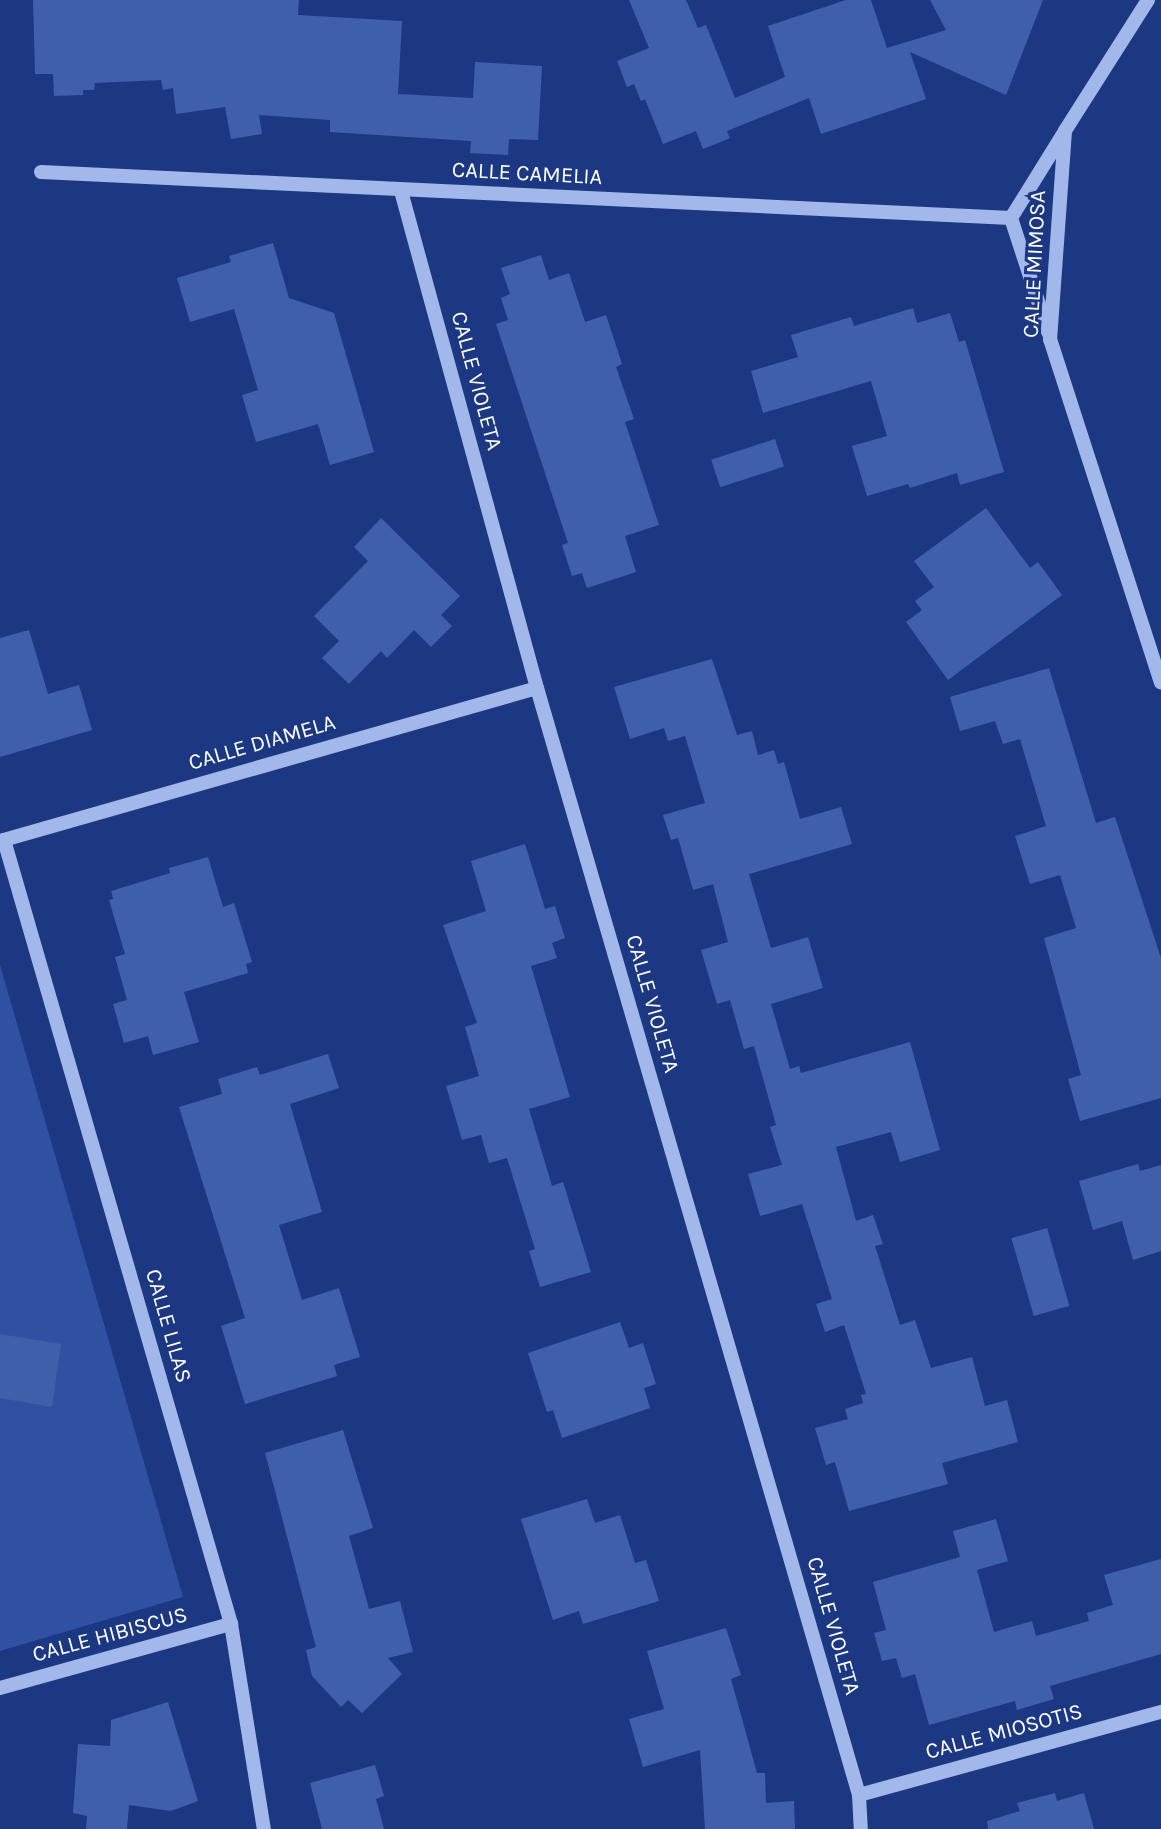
<!DOCTYPE html>
<html>
<head>
<meta charset="utf-8">
<style>
  body { margin:0 }
  #map { position:relative; width:1161px; height:1829px; overflow:hidden; background:#1c3883; font-family:Karla,sans-serif }
  div>[style] { position:absolute }
  [style*='--x'] { left:calc(var(--x)*1px); top:calc(var(--y)*1px); width:calc(var(--w)*1px); rotate:calc(var(--a)*1deg) }
  .green>* { inset:0; background:#3050a2 }
  .building>* { inset:0; background:#405faa; transform-origin:0 0 }
  .minor>* { height:14px; margin:-7px; padding:0 7px; transform-origin:7px; border-radius:7px; background:#a2b7ea }
  span { translate:-50% -50%; white-space:nowrap; text-align:center; line-height:1.15; -webkit-text-stroke:6px #1c3883; paint-order:stroke }
  .street-label { font-size:22px; color:#fff }
</style>
</head>
<body>
<div id="map">
  <div class="green">
    <i style="clip-path:polygon(0 965px,183px 1597px,0 1651px)"></i>
  </div>
  <div class="building">
    <i style="clip-path:polygon(33px 0,299px 0,298px 15px,402px 21px,398px 94px,473px 98px,475px 62px,542px 66px,538px 140px,509px 139px,508px 155px,470px 153px,471px 141px,330px 132px,330px 120px,259px 115px,262px 134px,231px 139px,225px 107px,176px 114px,173px 88px,163px 90px,161px 80px,95px 83px,94px 90px,83px 90px,83px 95px,54px 96px,53px 74px,35px 74px)"></i>
    <i style="clip-path:polygon(629px 0,686px 0,698px 28px,706px 25px,735px 98px,785px 77px,768px 26px,846px 0,871px 0,887px 48px,946px 30px,930px 0,1043px 0,1006px 95px,910px 52px,926px 99px,821px 134px,809px 98px,727px 131px,730px 138px,703px 149px,696px 131px,663px 144px,645px 99px,641px 101px,634px 84px,627px 87px,617px 61px,649px 48px)"></i>
    <i style="clip-path:polygon(273px 243px,289px 298px,334px 313px,374px 452px,330px 465px,318px 424px,256px 442px,242px 395px,258px 390px,234px 309px,190px 322px,177px 278px,231px 262px,229px 256px)"></i>
    <i style="clip-path:polygon(541px 255px,549px 280px,569px 273px,585px 322px,606px 315px,622px 364px,616px 367px,634px 419px,625px 422px,659px 525px,625px 536px,636px 572px,587px 588px,582px 573px,572px 576px,562px 545px,568px 543px,496px 324px,508px 320px,501px 298px,510px 294px,501px 268px)"></i>
    <i style="clip-path:polygon(913px 308px,917px 323px,950px 313px,959px 342px,965px 340px,1004px 472px,960px 485px,957px 473px,910px 488px,908px 484px,867px 496px,852px 446px,887px 436px,871px 381px,763px 413px,751px 371px,798px 357px,791px 335px,851px 317px,854px 326px)"></i>
    <i style="left:775px;top:439px;width:29px;height:67px;rotate:72deg"></i>
    <i style="clip-path:polygon(986px 508px,1030px 568px,1038px 562px,1062px 595px,948px 680px,906px 622px,922px 610px,915px 601px,934px 587px,914px 561px)"></i>
    <i style="clip-path:polygon(381px 518px,460px 596px,441px 615px,452px 626px,431px 647px,414px 630px,387px 658px,381px 651px,349px 684px,322px 658px,339px 641px,314px 616px,368px 561px,354px 547px)"></i>
    <i style="clip-path:polygon(29px 630px,48px 694px,79px 685px,92px 730px,0 757px,0 638px)"></i>
    <i style="clip-path:polygon(712px 659px,737px 735px,752px 731px,758px 755px,774px 750px,778px 764px,784px 762px,800px 819px,841px 807px,852px 844px,749px 874px,771px 948px,808px 937px,823px 988px,771px 1004px,790px 1069px,799px 1066px,801px 1073px,910px 1042px,940px 1150px,900px 1162px,891px 1132px,836px 1147px,856px 1221px,873px 1215px,883px 1244px,875px 1246px,900px 1325px,915px 1320px,931px 1368px,972px 1357px,985px 1406px,1007px 1400px,1018px 1442px,942px 1463px,948px 1484px,849px 1511px,835px 1462px,826px 1465px,815px 1428px,848px 1419px,845px 1409px,863px 1403px,861px 1395px,866px 1394px,844px 1325px,825px 1332px,816px 1304px,832px 1299px,802px 1204px,760px 1216px,748px 1174px,782px 1165px,770px 1127px,776px 1125px,754px 1046px,744px 1049px,730px 1000px,717px 1004px,701px 950px,728px 942px,713px 884px,693px 890px,678px 838px,671px 840px,663px 815px,705px 803px,685px 736px,668px 741px,664px 728px,630px 739px,614px 687px)"></i>
    <i style="clip-path:polygon(1049px 668px,1096px 823px,1115px 817px,1161px 958px,1161px 1098px,1080px 1121px,1068px 1079px,1081px 1075px,1044px 938px,1076px 928px,1060px 875px,1030px 884px,1015px 836px,1046px 826px,1020px 739px,1003px 744px,995px 721px,960px 731px,950px 697px)"></i>
    <i style="clip-path:polygon(525px 844px,545px 909px,555px 906px,565px 938px,552px 943px,557px 958px,531px 966px,570px 1097px,529px 1109px,552px 1186px,563px 1182px,591px 1272px,540px 1287px,529px 1251px,535px 1249px,507px 1158px,489px 1163px,481px 1135px,462px 1140px,446px 1086px,479px 1076px,465px 1027px,477px 1023px,443px 925px,486px 911px,471px 861px)"></i>
    <i style="clip-path:polygon(208px 857px,223px 907px,234px 903px,252px 962px,246px 964px,248px 973px,184px 992px,199px 1042px,153px 1055px,148px 1036px,124px 1043px,113px 1004px,127px 1000px,115px 957px,125px 954px,109px 900px,113px 899px,111px 891px,170px 873px,169px 868px)"></i>
    <i style="clip-path:polygon(328px 1054px,339px 1088px,290px 1104px,322px 1212px,279px 1225px,302px 1300px,339px 1288px,360px 1357px,334px 1365px,337px 1376px,245px 1404px,221px 1326px,245px 1318px,179px 1107px,222px 1094px,218px 1079px,257px 1067px,260px 1075px)"></i>
    <i style="clip-path:polygon(1138px 1164px,1140px 1171px,1161px 1165px,1161px 1251px,1133px 1260px,1122px 1221px,1093px 1230px,1079px 1181px)"></i>
    <i style="left:1047px;top:1228px;width:81px;height:37px;rotate:74deg"></i>
    <i style="clip-path:polygon(620px 1322px,629px 1348px,643px 1343px,656px 1384px,644px 1388px,650px 1408px,562px 1438px,553px 1410px,547px 1412px,528px 1353px)"></i>
    <i style="clip-path:polygon(0 1334px,61px 1344px,52px 1407px,0 1398px)"></i>
    <i style="clip-path:polygon(343px 1430px,373px 1528px,349px 1536px,369px 1609px,400px 1601px,413px 1652px,388px 1658px,402px 1674px,362px 1713px,348px 1700px,341px 1707px,312px 1676px,306px 1650px,316px 1647px,265px 1453px)"></i>
    <i style="clip-path:polygon(587px 1499px,595px 1523px,620px 1515px,635px 1563px,646px 1560px,659px 1601px,583px 1624px,579px 1611px,553px 1620px,521px 1519px)"></i>
    <i style="clip-path:polygon(996px 1519px,1008px 1561px,977px 1570px,994px 1632px,1032px 1621px,1036px 1636px,1089px 1621px,1087px 1613px,1113px 1605px,1104px 1575px,1161px 1559px,1161px 1654px,1050px 1686px,1054px 1699px,1017px 1710px,1015px 1701px,929px 1725px,915px 1674px,902px 1678px,896px 1658px,882px 1661px,874px 1633px,886px 1630px,873px 1582px,960px 1557px,953px 1531px)"></i>
    <i style="clip-path:polygon(726px 1628px,741px 1675px,731px 1679px,757px 1773px,765px 1773px,766px 1803px,794px 1801px,795px 1829px,705px 1829px,700px 1750px,643px 1767px,629px 1719px,664px 1709px,647px 1651px)"></i>
    <i style="clip-path:polygon(168px 1702px,198px 1801px,171px 1811px,129px 1805px,127px 1829px,86px 1829px,87px 1816px,73px 1813px,78px 1744px,110px 1746px,111px 1720px)"></i>
    <i style="clip-path:polygon(375px 1765px,384px 1796px,376px 1799px,384px 1829px,322px 1829px,310px 1783px)"></i>
    <i style="clip-path:polygon(1055px 1793px,1057px 1801px,1084px 1793px,1094px 1829px,988px 1829px,987px 1821px,1020px 1811px,1017px 1803px)"></i>
  </div>
  <div class="minor">
    <i style="--x:1148;--y:0;--w:155;--a:122.4"></i>
    <i style="--x:1065;--y:131;--w:209;--a:94.1"></i>
    <i style="--x:1050;--y:339;--w:361;--a:72.1"></i>
    <i style="--x:41;--y:172;--w:971;--a:2.72"></i>
    <i style="--x:401;--y:191;--w:515;--a:74.7"></i>
    <i style="--x:537;--y:688;--w:1153;--a:73.78"></i>
    <i style="--x:859;--y:1795;--w:34;--a:87"></i>
    <i style="--x:1011;--y:218;--w:120;--a:72"></i>
    <i style="--x:1011;--y:218;--w:99;--a:-58.2"></i>
    <i style="--x:4;--y:840;--w:816;--a:73.85"></i>
    <i style="--x:231;--y:1624;--w:208;--a:80.9"></i>
    <i style="--x:0;--y:841;--w:558;--a:-15.9"></i>
    <i style="--x:0;--y:1688;--w:240;--a:-15.5"></i>
    <i style="--x:859;--y:1795;--w:313;--a:-15.4"></i>
  </div>
  <div class="street-label">
    <span style="left:527px;top:174px;rotate:3deg">CALLE CAMELIA</span>
    <span style="left:1035px;top:264px;rotate:-87deg">CALLE MIMOSA</span>
    <span style="left:476px;top:381px;rotate:75deg">CALLE VIOLETA</span>
    <span style="left:262px;top:743px;rotate:-16deg">CALLE DIAMELA</span>
    <span style="left:652px;top:1004px;rotate:74deg">CALLE VIOLETA</span>
    <span style="left:168px;top:1326px;rotate:74deg">CALLE LILAS</span>
    <span style="left:833px;top:1626px;rotate:74deg">CALLE VIOLETA</span>
    <span style="left:110px;top:1635px;rotate:-15deg">CALLE HIBISCUS</span>
    <span style="left:1004px;top:1732px;rotate:-15deg">CALLE MIOSOTIS</span>
  </div>
</div>
</body>
</html>
